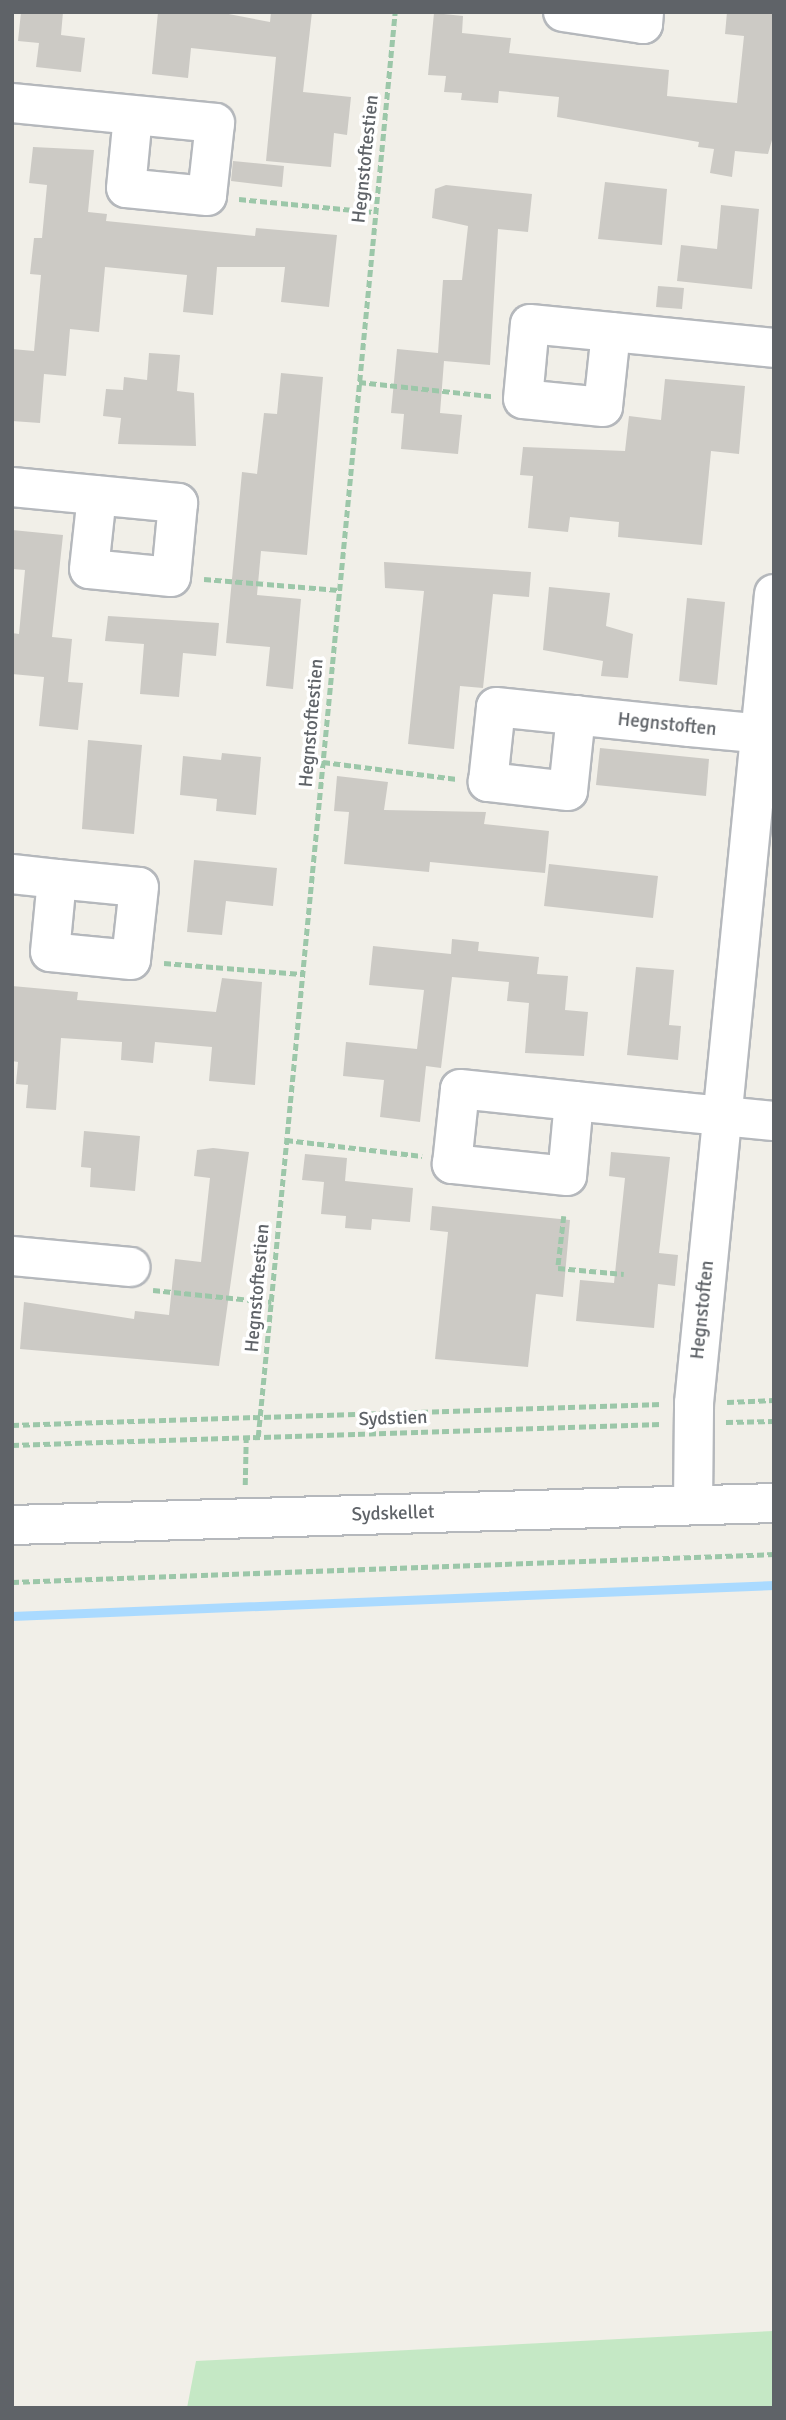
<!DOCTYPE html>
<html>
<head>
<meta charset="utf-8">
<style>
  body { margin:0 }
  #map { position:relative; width:786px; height:2420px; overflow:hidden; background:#f1efe8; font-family:Signika,sans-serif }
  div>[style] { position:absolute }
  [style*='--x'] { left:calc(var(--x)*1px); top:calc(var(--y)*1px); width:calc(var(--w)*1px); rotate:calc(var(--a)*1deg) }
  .green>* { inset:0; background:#c5e8c5 }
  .stream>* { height:9px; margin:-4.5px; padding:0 4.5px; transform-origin:4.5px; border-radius:4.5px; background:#aadaff }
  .building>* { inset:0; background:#cccac5 }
  .path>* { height:4.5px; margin-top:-2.25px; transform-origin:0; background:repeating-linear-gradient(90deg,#9cc7a9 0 7px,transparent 0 10.5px) }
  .roads { filter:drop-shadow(2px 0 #b5b8bc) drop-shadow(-2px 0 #b5b8bc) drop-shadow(0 2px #b5b8bc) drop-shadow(0 -2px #b5b8bc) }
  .minor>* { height:38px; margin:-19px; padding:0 19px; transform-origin:19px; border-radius:19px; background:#fff }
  span { translate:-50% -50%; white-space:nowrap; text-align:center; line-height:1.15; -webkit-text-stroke:7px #fff; paint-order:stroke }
  .street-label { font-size:19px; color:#5f6368 }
  .frame { position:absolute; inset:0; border:14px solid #5f6368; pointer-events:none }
</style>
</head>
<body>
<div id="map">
  <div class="green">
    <i style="clip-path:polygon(774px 2331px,774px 2408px,187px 2408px,196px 2361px)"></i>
  </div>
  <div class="stream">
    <i style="--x:12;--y:1616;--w:763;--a:-2.33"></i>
  </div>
  <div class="building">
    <i style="clip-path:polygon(21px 12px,63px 12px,61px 35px,85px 38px,81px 72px,36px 67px,39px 43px,18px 41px)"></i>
    <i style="clip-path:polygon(158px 12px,218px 12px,270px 22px,271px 12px,312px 12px,303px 92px,351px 97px,347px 135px,334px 133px,331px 167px,266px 161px,276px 57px,191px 48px,188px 78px,152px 74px)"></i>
    <i style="clip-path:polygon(727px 12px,774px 12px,774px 133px,768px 154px,735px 151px,732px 177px,710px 173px,714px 149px,698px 147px,699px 142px,557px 117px,559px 97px,499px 91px,498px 103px,461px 100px,462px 93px,444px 92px,446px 76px,428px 75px,434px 13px,463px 16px,462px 33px,511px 38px,509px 53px,669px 70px,667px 96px,737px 103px,744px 36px,725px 34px)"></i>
    <i style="clip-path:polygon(33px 147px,94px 150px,88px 212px,107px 214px,106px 221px,255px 236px,256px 228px,337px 235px,329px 307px,281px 302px,285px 267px,217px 267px,213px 315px,183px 312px,187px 275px,105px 267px,99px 332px,70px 329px,66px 376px,44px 374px,40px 423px,12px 421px,12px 349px,34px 351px,41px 275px,30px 274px,34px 238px,42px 238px,47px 185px,29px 183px)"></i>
    <i style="clip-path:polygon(233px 161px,284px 166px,282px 187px,231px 181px)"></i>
    <i style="clip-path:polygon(605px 182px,667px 189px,662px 245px,598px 239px)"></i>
    <i style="clip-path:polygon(446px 185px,532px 194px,528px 232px,498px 229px,490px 365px,444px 361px,440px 413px,462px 415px,458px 454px,401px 449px,404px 414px,391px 413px,397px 349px,438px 353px,443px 280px,462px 280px,468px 226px,432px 218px,435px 189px)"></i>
    <i style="clip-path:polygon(721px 205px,759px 209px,752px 289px,677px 281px,681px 245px,717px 249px)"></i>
    <i style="clip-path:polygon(658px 286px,684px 288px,682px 309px,656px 307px)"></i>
    <i style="clip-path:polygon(149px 353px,180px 355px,177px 391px,194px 393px,196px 446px,118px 444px,121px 418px,103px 416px,106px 389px,123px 390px,124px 377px,147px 380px)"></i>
    <i style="clip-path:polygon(281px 373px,323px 377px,307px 555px,261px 551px,257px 595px,301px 599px,293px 689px,266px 686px,270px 647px,226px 643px,242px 472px,257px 474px,264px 413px,277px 414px)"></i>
    <i style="clip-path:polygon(665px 379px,745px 386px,739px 454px,711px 451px,702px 545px,618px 537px,619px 522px,570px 517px,568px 532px,528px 528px,533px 476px,520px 475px,523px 447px,625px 451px,629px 416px,661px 420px)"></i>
    <i style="clip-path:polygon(12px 530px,63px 535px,52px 637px,72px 639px,68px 682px,83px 683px,78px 730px,39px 726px,44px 677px,12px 674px,12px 633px,19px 634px,25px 570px,12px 569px)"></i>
    <i style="clip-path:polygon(384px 562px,531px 572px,529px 597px,493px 594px,483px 688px,460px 686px,454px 749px,408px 744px,424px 591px,385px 588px)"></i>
    <i style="clip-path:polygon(549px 587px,610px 593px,606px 626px,633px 634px,628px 678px,601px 676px,603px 661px,543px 650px)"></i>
    <i style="clip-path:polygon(687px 598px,725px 602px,717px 685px,679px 681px)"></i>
    <i style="clip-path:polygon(108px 616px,219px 623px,216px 656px,183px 653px,179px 697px,140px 694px,144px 644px,105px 641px)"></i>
    <i style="clip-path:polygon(88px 740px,142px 745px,134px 834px,82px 829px)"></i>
    <i style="clip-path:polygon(600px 748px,709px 759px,706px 796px,596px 785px)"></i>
    <i style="clip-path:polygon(222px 753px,261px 757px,256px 815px,216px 811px,217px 799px,180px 795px,183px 756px,221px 760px)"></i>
    <i style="clip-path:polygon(337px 776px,388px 782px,384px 810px,486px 812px,484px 824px,549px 831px,545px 873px,430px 862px,429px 872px,344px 864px,349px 812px,334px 811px)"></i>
    <i style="clip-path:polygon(194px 860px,277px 868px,273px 906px,226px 901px,222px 935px,187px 932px)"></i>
    <i style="clip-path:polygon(549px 864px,658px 876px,653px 918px,544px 906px)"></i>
    <i style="clip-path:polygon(452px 939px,479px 942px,478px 951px,539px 957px,537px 974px,568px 976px,565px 1010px,588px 1012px,584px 1056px,525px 1053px,529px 1003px,507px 1001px,509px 982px,452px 977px,441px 1068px,426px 1066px,420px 1122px,380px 1117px,384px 1080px,343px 1076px,346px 1042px,417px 1049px,424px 990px,369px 985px,373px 946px,451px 954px)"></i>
    <i style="clip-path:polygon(636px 967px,674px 970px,669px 1025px,681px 1026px,678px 1060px,627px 1055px)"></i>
    <i style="clip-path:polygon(222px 978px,262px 982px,255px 1085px,209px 1081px,212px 1047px,155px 1042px,153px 1063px,121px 1060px,122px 1042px,61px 1038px,56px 1110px,26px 1108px,28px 1085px,16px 1084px,18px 1062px,12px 1061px,12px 986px,78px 992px,77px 1000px,216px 1012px)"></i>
    <i style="clip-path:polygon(84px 1131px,140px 1136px,135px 1191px,90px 1187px,91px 1168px,81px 1167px)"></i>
    <i style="clip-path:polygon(213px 1148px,249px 1152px,219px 1366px,20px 1349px,24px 1302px,134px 1319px,135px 1311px,169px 1315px,175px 1259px,201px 1262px,210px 1178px,194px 1176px,197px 1150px)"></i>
    <i style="clip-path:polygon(611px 1152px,670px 1157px,659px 1253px,678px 1255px,675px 1286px,658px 1284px,654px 1328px,576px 1321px,580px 1280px,614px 1283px,625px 1178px,609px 1176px)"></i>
    <i style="clip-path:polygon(305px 1154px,347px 1158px,345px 1181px,413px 1188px,410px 1222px,372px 1219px,371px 1230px,345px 1228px,346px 1216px,321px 1214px,324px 1182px,302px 1180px)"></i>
    <i style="clip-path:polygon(432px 1206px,570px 1220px,563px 1297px,536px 1294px,528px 1367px,435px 1359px,448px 1232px,430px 1230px)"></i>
  </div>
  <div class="path">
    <i style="--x:239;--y:199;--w:136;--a:5.5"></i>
    <i style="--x:359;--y:382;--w:133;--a:6.1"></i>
    <i style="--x:204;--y:579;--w:135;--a:4.7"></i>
    <i style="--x:323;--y:762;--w:135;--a:7.2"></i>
    <i style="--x:164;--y:963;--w:138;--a:4.6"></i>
    <i style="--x:286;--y:1140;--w:137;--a:6.7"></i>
    <i style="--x:564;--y:1216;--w:52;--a:96.6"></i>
    <i style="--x:558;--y:1268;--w:66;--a:5.2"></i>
    <i style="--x:153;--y:1290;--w:119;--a:5.8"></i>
    <i style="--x:727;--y:1402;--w:47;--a:-2.4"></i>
    <i style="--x:726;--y:1422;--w:48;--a:-1.2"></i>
    <i style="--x:12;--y:1425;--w:650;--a:-1.85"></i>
    <i style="--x:258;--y:1437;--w:1432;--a:-84.51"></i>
    <i style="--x:12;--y:1445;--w:649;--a:-1.85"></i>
    <i style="--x:245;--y:1485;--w:48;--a:-88.8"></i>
    <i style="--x:12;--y:1582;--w:763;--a:-2.1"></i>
  </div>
  <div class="roads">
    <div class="minor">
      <i style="--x:563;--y:12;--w:81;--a:8.5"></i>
      <i style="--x:643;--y:24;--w:12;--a:-85"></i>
      <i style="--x:12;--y:103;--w:204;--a:5.6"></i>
      <i style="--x:215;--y:123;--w:73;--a:96.3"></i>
      <i style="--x:207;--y:196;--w:81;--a:-174.4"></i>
      <i style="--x:126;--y:188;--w:73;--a:-84.5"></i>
      <i style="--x:611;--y:332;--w:75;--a:96.1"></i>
      <i style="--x:603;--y:407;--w:80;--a:-174.3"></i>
      <i style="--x:523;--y:399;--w:75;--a:-84.7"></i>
      <i style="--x:530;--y:324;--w:245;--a:5.6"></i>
      <i style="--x:12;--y:487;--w:167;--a:5.5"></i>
      <i style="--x:178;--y:503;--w:74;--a:95.4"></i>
      <i style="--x:171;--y:577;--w:82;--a:-174.4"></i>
      <i style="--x:89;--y:569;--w:74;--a:-83.8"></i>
      <i style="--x:576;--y:715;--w:76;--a:96"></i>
      <i style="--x:568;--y:791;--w:81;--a:-173.6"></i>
      <i style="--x:488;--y:782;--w:75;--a:-83.9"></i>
      <i style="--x:496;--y:707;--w:195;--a:5.9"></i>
      <i style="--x:690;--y:727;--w:84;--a:5.4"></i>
      <i style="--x:12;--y:874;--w:45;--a:6.3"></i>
      <i style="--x:57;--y:879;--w:82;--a:5.6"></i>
      <i style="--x:139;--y:887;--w:73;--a:96.3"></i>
      <i style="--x:131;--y:960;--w:81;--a:-174.4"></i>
      <i style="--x:50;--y:952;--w:73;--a:-84.5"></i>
      <i style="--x:574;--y:1101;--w:75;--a:95.3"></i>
      <i style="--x:567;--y:1176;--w:116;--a:-174"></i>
      <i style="--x:452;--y:1164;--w:75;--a:-83.9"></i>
      <i style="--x:460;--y:1089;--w:115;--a:6"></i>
      <i style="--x:574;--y:1101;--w:109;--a:5.8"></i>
      <i style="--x:682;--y:1112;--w:92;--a:5.6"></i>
      <i style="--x:12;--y:1256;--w:119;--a:5.3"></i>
      <i style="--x:693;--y:1505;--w:102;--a:-89.4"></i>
      <i style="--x:694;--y:1403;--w:813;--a:-84.35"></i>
      <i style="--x:12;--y:1525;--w:762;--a:-1.65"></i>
    </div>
  </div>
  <div class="street-label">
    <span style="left:366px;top:159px;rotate:-84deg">Hegnstoftestien</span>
    <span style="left:312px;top:723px;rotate:-85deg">Hegnstoftestien</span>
    <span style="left:667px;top:725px;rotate:6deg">Hegnstoften</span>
    <span style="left:258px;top:1288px;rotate:-85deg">Hegnstoftestien</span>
    <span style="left:703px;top:1310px;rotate:-84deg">Hegnstoften</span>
    <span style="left:393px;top:1419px;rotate:-2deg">Sydstien</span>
    <span style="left:393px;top:1514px;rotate:-2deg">Sydskellet</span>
  </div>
  <div class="frame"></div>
</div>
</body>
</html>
